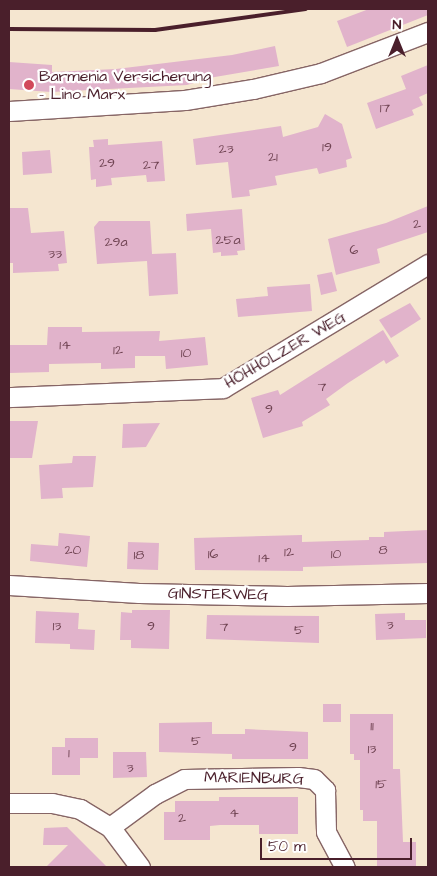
<!DOCTYPE html>
<html>
<head>
<meta charset="utf-8">
<style>
  body { margin:0 }
  #map { position:relative; width:437px; height:876px; overflow:hidden; background:#f5e6d0; font-family:"Architects Daughter",sans-serif }
  div>[style] { position:absolute }
  [style*='--x'] { left:calc(var(--x)*1px); top:calc(var(--y)*1px); width:calc(var(--w)*1px); rotate:calc(var(--a)*1deg) }
  .building>* { inset:0; background:#e1b3cb }
  .roads { filter:drop-shadow(1px 0 #866565) drop-shadow(-1px 0 #866565) drop-shadow(0 1px #866565) drop-shadow(0 -1px #866565) }
  .street>* { height:19px; margin:-9.5px; padding:0 9.5px; transform-origin:9.5px; border-radius:9.5px; background:#fff }
  .rail>* { height:4px; margin:-2px; padding:0 2px; transform-origin:2px; border-radius:2px; background:#4a1f2b }
  .dots>* { width:14px; height:14px; translate:-50% -50%; box-sizing:border-box; border:2px solid #fff; border-radius:50% }
  span { translate:-50% -50%; white-space:nowrap; text-align:center; line-height:1.15; -webkit-text-stroke:4.5px #fff; paint-order:stroke }
  .number-label { font-size:14px; color:#704453 }
  .number-label span { -webkit-text-stroke-width:0 }
  .poi-label { font-size:16px; color:#4a1f2b }
  .left { translate:0 -50%; text-align:left }
  .street-label { font-size:16px; color:#4a1f2b }
  .frame { position:absolute; inset:0; border:10px solid #4a1f2b; pointer-events:none }
  .north { position:absolute; left:372px; top:15px; width:50px; height:50px; -webkit-text-stroke:4px #fff; paint-order:stroke; rotate:0deg; font-size:14px; font-weight:700; line-height:20px; text-align:center; color:#4a1f2b }
  .north::after { content:''; display:block; margin:auto; width:18px; height:22px; background:#4a1f2b; clip-path:polygon(50% 0,100% 100%,50% 72%,0 100%) }
  .scale { position:absolute; left:260px; top:838px; width:152px; height:22px; box-sizing:border-box; border:2px solid #4a1f2b; border-top:0; padding-left:6px; font-size:15px; line-height:18px; white-space:nowrap; color:#4a1f2b; -webkit-text-stroke:4px #fff; paint-order:stroke }
</style>
</head>
<body>
<div id="map">
  <div class="building">
    <i style="clip-path:polygon(369px 9px,428px 9px,428px 15px,347px 47px,337px 21px)"></i>
    <i style="clip-path:polygon(275px 46px,279px 66px,209px 78px,187px 85px,51px 92px,9px 89px,9px 62px,52px 65px,52px 72px,116px 69px,232px 55px)"></i>
    <i style="clip-path:polygon(428px 65px,428px 93px,419px 97px,423px 105px,412px 110px,414px 115px,376px 129px,367px 103px,406px 89px,401px 76px)"></i>
    <i style="clip-path:polygon(325px 114px,342px 124px,352px 158px,346px 160px,347px 167px,319px 174px,317px 168px,275px 176px,277px 185px,249px 190px,250px 196px,232px 198px,228px 162px,196px 165px,193px 139px,281px 126px,283px 137px,318px 127px)"></i>
    <i style="clip-path:polygon(108px 139px,108px 145px,162px 141px,165px 181px,147px 182px,146px 175px,111px 178px,112px 185px,96px 187px,96px 179px,91px 180px,89px 147px,94px 147px,93px 140px)"></i>
    <i style="clip-path:polygon(50px 150px,52px 173px,23px 175px,22px 152px)"></i>
    <i style="clip-path:polygon(428px 206px,428px 232px,377px 249px,380px 263px,336px 275px,328px 239px,386px 223px)"></i>
    <i style="clip-path:polygon(9px 208px,28px 208px,31px 233px,64px 231px,67px 263px,58px 264px,59px 271px,13px 273px,13px 263px,9px 263px)"></i>
    <i style="clip-path:polygon(242px 209px,245px 250px,237px 251px,238px 255px,221px 256px,221px 252px,213px 253px,211px 229px,187px 231px,186px 214px)"></i>
    <i style="clip-path:polygon(99px 221px,150px 221px,152px 254px,176px 253px,178px 294px,149px 296px,147px 261px,97px 264px,94px 227px)"></i>
    <i style="clip-path:polygon(332px 272px,337px 291px,321px 295px,317px 275px)"></i>
    <i style="clip-path:polygon(310px 284px,312px 311px,238px 317px,236px 299px,268px 296px,267px 287px)"></i>
    <i style="clip-path:polygon(410px 303px,421px 319px,391px 338px,379px 320px)"></i>
    <i style="clip-path:polygon(48px 327px,82px 327px,82px 332px,160px 331px,159px 341px,205px 337px,208px 365px,166px 369px,165px 356px,135px 356px,135px 368px,101px 369px,101px 363px,49px 364px,49px 372px,9px 373px,9px 345px,47px 345px)"></i>
    <i style="clip-path:polygon(383px 330px,399px 356px,386px 364px,384px 360px,348px 383px,326px 399px,330px 405px,302px 422px,303px 426px,263px 438px,251px 398px,278px 390px,280px 395px)"></i>
    <i style="clip-path:polygon(9px 421px,38px 421px,32px 458px,9px 458px)"></i>
    <i style="clip-path:polygon(160px 423px,146px 447px,122px 448px,123px 424px)"></i>
    <i style="clip-path:polygon(73px 456px,96px 456px,93px 487px,62px 488px,63px 498px,41px 499px,39px 465px,72px 463px)"></i>
    <i style="clip-path:polygon(428px 530px,428px 563px,303px 567px,303px 571px,195px 570px,194px 538px,302px 535px,302px 542px,369px 540px,369px 537px,384px 537px,384px 532px)"></i>
    <i style="clip-path:polygon(59px 533px,90px 536px,87px 567px,30px 561px,31px 544px,58px 546px)"></i>
    <i style="clip-path:polygon(128px 542px,159px 543px,158px 570px,127px 569px)"></i>
    <i style="clip-path:polygon(132px 610px,170px 610px,169px 649px,131px 648px,131px 640px,120px 640px,121px 612px,132px 613px)"></i>
    <i style="clip-path:polygon(36px 611px,79px 613px,78px 629px,95px 630px,94px 650px,70px 649px,70px 644px,35px 643px)"></i>
    <i style="clip-path:polygon(405px 613px,405px 620px,426px 620px,426px 638px,376px 640px,375px 614px)"></i>
    <i style="clip-path:polygon(207px 615px,319px 616px,319px 643px,206px 639px)"></i>
    <i style="clip-path:polygon(323px 704px,341px 704px,341px 722px,323px 722px)"></i>
    <i style="clip-path:polygon(350px 714px,393px 714px,393px 769px,400px 769px,403px 842px,416px 842px,416px 867px,377px 867px,377px 821px,363px 821px,363px 810px,360px 810px,360px 760px,354px 760px,354px 754px,350px 754px)"></i>
    <i style="clip-path:polygon(212px 722px,212px 734px,245px 734px,245px 729px,308px 732px,308px 759px,232px 759px,232px 754px,159px 752px,159px 723px)"></i>
    <i style="clip-path:polygon(65px 738px,98px 738px,98px 758px,80px 758px,80px 775px,52px 775px,52px 747px,65px 747px)"></i>
    <i style="clip-path:polygon(113px 752px,146px 752px,147px 777px,113px 778px)"></i>
    <i style="clip-path:polygon(219px 797px,298px 797px,298px 834px,259px 834px,259px 825px,220px 825px,210px 826px,210px 840px,164px 840px,164px 812px,175px 812px,175px 801px,219px 801px)"></i>
    <i style="clip-path:polygon(67px 827px,107px 867px,46px 867px,68px 845px,43px 845px,44px 828px)"></i>
  </div>
  <div class="roads">
    <div class="street">
      <i style="--x:9;--y:111;--w:176;--a:-3.6"></i>
      <i style="--x:185;--y:100;--w:69;--a:-9.2"></i>
      <i style="--x:253;--y:89;--w:70;--a:-13.2"></i>
      <i style="--x:321;--y:73;--w:115;--a:-21"></i>
      <i style="--x:9;--y:397;--w:214;--a:-2.4"></i>
      <i style="--x:223;--y:388;--w:240;--a:-31.2"></i>
      <i style="--x:9;--y:585;--w:130;--a:3.5"></i>
      <i style="--x:139;--y:593;--w:148;--a:1.2"></i>
      <i style="--x:287;--y:596;--w:141;--a:-1.2"></i>
      <i style="--x:9;--y:803;--w:43;--a:0"></i>
      <i style="--x:52;--y:803;--w:29;--a:12"></i>
      <i style="--x:80;--y:809;--w:35;--a:31"></i>
      <i style="--x:110;--y:827;--w:50;--a:53.1"></i>
      <i style="--x:110;--y:827;--w:56;--a:-36.3"></i>
      <i style="--x:155;--y:794;--w:33;--a:-27"></i>
      <i style="--x:184;--y:779;--w:114;--a:-1"></i>
      <i style="--x:298;--y:777;--w:16;--a:7"></i>
      <i style="--x:314;--y:779;--w:16;--a:45"></i>
      <i style="--x:325;--y:790;--w:42;--a:88.6"></i>
      <i style="--x:326;--y:832;--w:40;--a:62"></i>
    </div>
  </div>
  <div class="rail">
    <i style="--x:9;--y:29;--w:146;--a:0.4"></i>
    <i style="--x:155;--y:30;--w:152;--a:-7.9"></i>
  </div>
  <div class="dots">
    <i style="left:29px;top:85px;background:#d1495b"></i>
  </div>
  <div class="number-label">
    <span style="left:385px;top:108px">17</span>
    <span style="left:327px;top:147px">19</span>
    <span style="left:226px;top:149px">23</span>
    <span style="left:273px;top:157px">21</span>
    <span style="left:107px;top:163px">29</span>
    <span style="left:151px;top:165px">27</span>
    <span style="left:417px;top:224px">2</span>
    <span style="left:228px;top:240px">25a</span>
    <span style="left:116px;top:242px">29a</span>
    <span style="left:354px;top:250px">6</span>
    <span style="left:55px;top:254px">33</span>
    <span style="left:65px;top:345px">14</span>
    <span style="left:118px;top:350px">12</span>
    <span style="left:186px;top:353px">10</span>
    <span style="left:322px;top:387px">7</span>
    <span style="left:269px;top:409px">9</span>
    <span style="left:73px;top:550px">20</span>
    <span style="left:383px;top:550px">8</span>
    <span style="left:289px;top:552px">12</span>
    <span style="left:213px;top:554px">16</span>
    <span style="left:336px;top:554px">10</span>
    <span style="left:139px;top:555px">18</span>
    <span style="left:264px;top:558px">14</span>
    <span style="left:390px;top:625px">3</span>
    <span style="left:57px;top:626px">13</span>
    <span style="left:151px;top:626px">9</span>
    <span style="left:224px;top:627px">7</span>
    <span style="left:299px;top:630px">5</span>
    <span style="left:372px;top:726px">11</span>
    <span style="left:196px;top:741px">5</span>
    <span style="left:293px;top:747px">9</span>
    <span style="left:372px;top:749px">13</span>
    <span style="left:69px;top:753px">1</span>
    <span style="left:130px;top:768px">3</span>
    <span style="left:381px;top:784px">15</span>
    <span style="left:234px;top:813px">4</span>
    <span style="left:182px;top:818px">2</span>
  </div>
  <div class="poi-label">
    <span class="left" style="left:39px;top:85px">Barmenia Versicherung<br>- Lino Marx</span>
  </div>
  <div class="street-label">
    <span style="left:285px;top:350px;rotate:-30deg">HÖHHOLZER WEG</span>
    <span style="left:218px;top:594px;rotate:1deg">GINSTERWEG</span>
    <span style="left:254px;top:778px;rotate:1deg">MARIENBURG</span>
  </div>
  <div class="frame"></div>
  <div class="north">N</div>
  <div class="scale">50 m</div>
</div>
</body>
</html>
